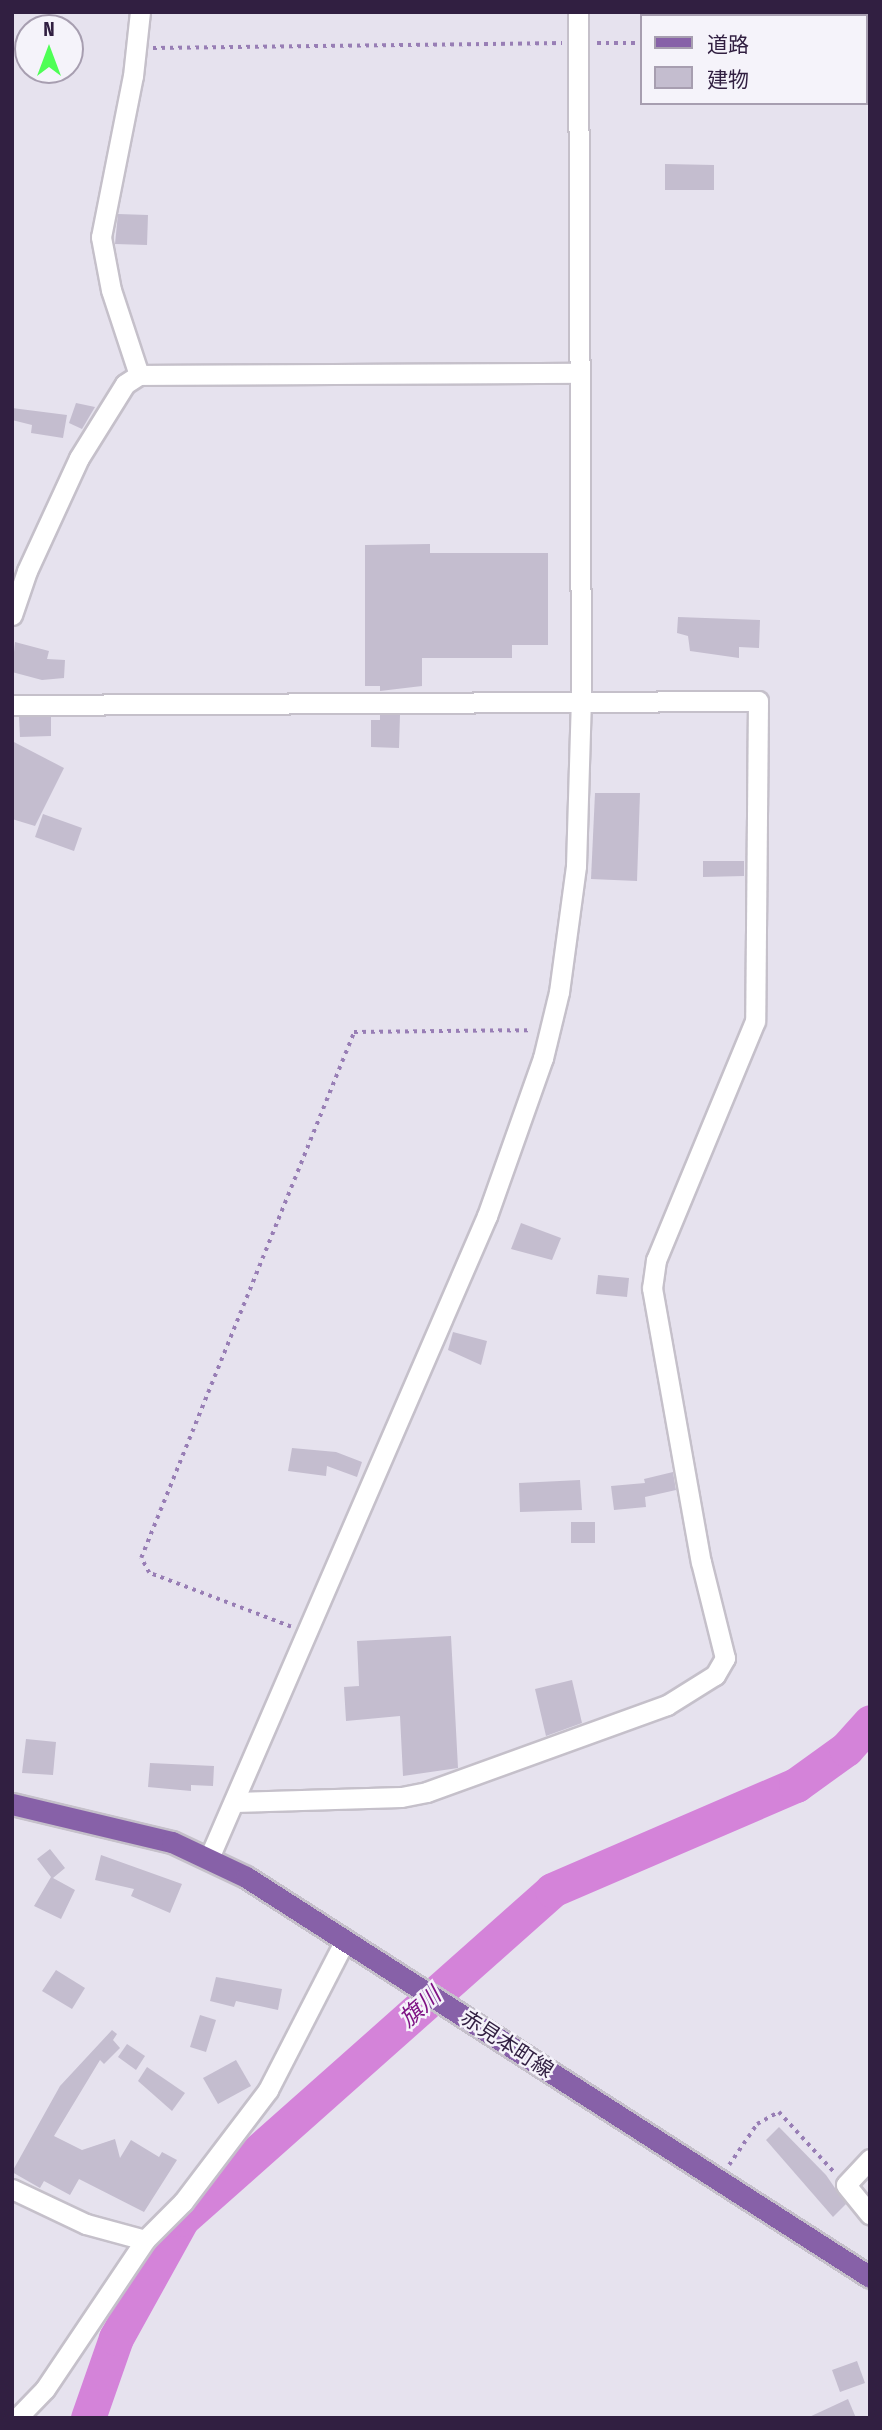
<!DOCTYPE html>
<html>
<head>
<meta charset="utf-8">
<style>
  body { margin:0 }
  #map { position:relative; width:882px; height:2430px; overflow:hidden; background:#e6e2ee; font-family:"Fira Sans Condensed","Noto Sans JP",sans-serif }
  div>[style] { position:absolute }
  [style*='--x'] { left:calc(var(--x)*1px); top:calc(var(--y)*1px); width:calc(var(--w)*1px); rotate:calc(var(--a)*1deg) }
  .river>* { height:35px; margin:-17.5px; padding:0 17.5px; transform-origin:17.5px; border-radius:17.5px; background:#d483d9 }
  .building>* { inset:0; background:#c4bdcf }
  .path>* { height:3.5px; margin-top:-1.75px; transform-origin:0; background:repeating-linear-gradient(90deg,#987eb5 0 3.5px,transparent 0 8.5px) }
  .roads { filter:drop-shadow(2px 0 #c5c0ca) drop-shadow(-2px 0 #c5c0ca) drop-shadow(0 2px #c5c0ca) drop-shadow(0 -2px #c5c0ca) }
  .minor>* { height:19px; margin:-9.5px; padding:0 9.5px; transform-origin:9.5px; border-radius:9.5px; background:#fff }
  .major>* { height:21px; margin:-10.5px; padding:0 10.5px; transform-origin:10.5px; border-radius:10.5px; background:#8761a8 }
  span { translate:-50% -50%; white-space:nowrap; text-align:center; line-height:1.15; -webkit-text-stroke:5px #f5f3fa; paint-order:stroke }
  .street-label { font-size:21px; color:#311f41 }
  .water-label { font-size:23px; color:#7f1284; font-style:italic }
  .frame { position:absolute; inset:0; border:14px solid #311f41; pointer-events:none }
  .legend { position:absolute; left:640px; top:14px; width:228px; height:91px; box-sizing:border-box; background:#f5f3fa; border:2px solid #a79eb0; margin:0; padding:9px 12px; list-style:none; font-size:21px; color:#311f41 }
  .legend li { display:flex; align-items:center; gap:14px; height:35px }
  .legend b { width:35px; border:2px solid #a79eb0 }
  .north { position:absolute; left:14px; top:14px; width:70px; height:70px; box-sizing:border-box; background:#f5f3fa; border:2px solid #a79eb0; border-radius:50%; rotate:0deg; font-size:19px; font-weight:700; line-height:28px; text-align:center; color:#311f41 }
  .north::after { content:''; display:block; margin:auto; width:24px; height:32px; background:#4eff55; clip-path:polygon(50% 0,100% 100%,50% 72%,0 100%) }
</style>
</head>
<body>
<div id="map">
  <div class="river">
    <i style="--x:88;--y:2418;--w:85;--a:-70.7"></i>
    <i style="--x:116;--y:2338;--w:136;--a:-61"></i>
    <i style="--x:182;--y:2219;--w:495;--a:-41.6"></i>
    <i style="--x:552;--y:1890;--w:266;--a:-23.3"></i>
    <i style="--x:796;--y:1785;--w:62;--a:-35.8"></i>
    <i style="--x:846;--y:1749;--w:36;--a:-48"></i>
  </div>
  <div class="building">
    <i style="clip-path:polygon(665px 164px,714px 165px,714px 190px,665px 190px)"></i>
    <i style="clip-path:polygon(118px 214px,148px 215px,147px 245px,115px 244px)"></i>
    <i style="clip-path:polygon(76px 403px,95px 407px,82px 429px,69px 423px)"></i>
    <i style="clip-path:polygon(12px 408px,67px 415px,63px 438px,31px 433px,32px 425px,12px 420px)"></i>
    <i style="clip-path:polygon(430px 544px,430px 553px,548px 553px,548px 645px,512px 645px,512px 658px,422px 658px,422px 686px,380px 691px,380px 686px,365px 686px,365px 545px)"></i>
    <i style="clip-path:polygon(678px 617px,760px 620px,759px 648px,739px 647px,739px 658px,690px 651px,688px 636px,677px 633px)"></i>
    <i style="clip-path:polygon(15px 642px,49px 651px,47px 659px,65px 660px,64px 678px,42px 680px,12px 672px)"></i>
    <i style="clip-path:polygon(380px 715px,400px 715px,399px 748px,371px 747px,371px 720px,380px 720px)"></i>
    <i style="clip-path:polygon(19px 717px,51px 717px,51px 736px,20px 737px)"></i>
    <i style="clip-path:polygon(12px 741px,64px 768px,35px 826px,12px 819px)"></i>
    <i style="clip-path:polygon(595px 793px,640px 793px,637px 881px,591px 879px)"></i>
    <i style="clip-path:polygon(43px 814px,82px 828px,74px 851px,35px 837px)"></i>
    <i style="clip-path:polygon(703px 861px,744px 861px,744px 876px,703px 877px)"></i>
    <i style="clip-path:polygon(521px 1223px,561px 1238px,552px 1260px,511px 1249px)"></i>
    <i style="clip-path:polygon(598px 1275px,629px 1278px,627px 1297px,596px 1294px)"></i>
    <i style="clip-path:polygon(453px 1332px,487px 1341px,481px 1365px,448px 1350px)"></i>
    <i style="clip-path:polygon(292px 1448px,336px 1452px,362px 1462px,357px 1477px,327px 1466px,326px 1476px,288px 1471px)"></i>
    <i style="clip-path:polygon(673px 1472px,676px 1490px,645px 1497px,646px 1507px,614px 1510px,611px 1486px,645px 1483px,644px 1479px)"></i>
    <i style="clip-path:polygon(580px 1480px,582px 1510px,520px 1512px,519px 1483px)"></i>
    <i style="clip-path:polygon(571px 1522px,595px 1522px,595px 1543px,571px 1543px)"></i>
    <i style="clip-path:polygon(451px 1636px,458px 1768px,403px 1776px,400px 1716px,346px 1721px,344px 1687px,359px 1686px,357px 1641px)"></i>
    <i style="clip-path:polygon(572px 1680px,582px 1723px,546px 1736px,535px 1689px)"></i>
    <i style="clip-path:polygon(26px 1739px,56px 1742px,53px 1775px,22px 1773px)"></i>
    <i style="clip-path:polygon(150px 1763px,214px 1766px,213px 1786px,191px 1785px,191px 1791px,148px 1787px)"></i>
    <i style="clip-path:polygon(50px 1849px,65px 1868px,53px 1878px,75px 1890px,61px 1919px,34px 1906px,51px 1877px,37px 1859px)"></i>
    <i style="clip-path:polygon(101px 1855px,182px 1884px,170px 1913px,131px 1896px,134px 1889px,95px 1880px)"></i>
    <i style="clip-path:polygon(56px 1970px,85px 1988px,72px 2009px,42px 1991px)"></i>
    <i style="clip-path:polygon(216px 1977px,282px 1989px,278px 2010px,236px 2001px,234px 2007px,210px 2001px)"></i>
    <i style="clip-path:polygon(200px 2015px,216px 2020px,206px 2052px,190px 2047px)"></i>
    <i style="clip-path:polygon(112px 2030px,117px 2034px,113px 2040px,120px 2048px,104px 2064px,100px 2060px,54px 2136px,82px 2150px,115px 2139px,120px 2158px,131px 2140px,159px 2157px,162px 2152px,177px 2160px,144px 2212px,79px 2179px,70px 2195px,44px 2181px,40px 2188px,12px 2172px,60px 2086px)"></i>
    <i style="clip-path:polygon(127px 2044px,145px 2056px,136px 2070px,118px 2057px)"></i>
    <i style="clip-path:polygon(236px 2060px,251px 2086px,218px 2104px,203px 2078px)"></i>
    <i style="clip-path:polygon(147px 2067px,185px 2093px,172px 2111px,138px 2081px)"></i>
    <i style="clip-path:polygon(779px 2127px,826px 2175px,846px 2204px,833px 2217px,766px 2140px)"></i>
    <i style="clip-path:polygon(857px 2361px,865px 2383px,840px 2392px,832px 2370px)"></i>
    <i style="clip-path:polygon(848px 2399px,856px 2418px,807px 2418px)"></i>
  </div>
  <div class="path">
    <i style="--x:866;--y:40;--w:4;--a:0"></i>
    <i style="--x:597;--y:43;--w:45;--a:0"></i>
    <i style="--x:153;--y:48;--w:409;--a:-0.7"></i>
    <i style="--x:291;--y:1627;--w:152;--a:-159.2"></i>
    <i style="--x:149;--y:1573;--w:17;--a:-118"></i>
    <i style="--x:141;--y:1558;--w:567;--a:-67.95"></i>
    <i style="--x:354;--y:1032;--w:177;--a:-0.6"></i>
    <i style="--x:729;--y:2165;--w:50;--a:-55.7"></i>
    <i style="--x:757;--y:2124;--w:25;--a:-29"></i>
    <i style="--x:779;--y:2112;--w:81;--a:47.5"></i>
  </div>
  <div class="roads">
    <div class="minor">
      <i style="--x:139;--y:375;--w:89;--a:-108.2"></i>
      <i style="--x:111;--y:290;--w:54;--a:-100.7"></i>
      <i style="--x:101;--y:237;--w:164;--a:-78.8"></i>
      <i style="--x:133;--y:76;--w:64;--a:-83.8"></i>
      <i style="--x:12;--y:615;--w:46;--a:-71.2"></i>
      <i style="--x:27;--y:571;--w:124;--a:-65.3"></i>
      <i style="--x:79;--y:458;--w:87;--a:-58.1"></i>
      <i style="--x:125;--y:384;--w:17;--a:-33"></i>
      <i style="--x:139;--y:375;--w:441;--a:-0.3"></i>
      <i style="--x:12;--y:705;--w:746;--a:-0.31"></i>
      <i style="--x:758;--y:701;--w:320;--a:90.5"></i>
      <i style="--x:755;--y:1021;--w:259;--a:112.5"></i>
      <i style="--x:656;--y:1260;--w:28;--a:98"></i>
      <i style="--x:652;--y:1288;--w:278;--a:79.9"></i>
      <i style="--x:701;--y:1562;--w:99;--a:76"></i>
      <i style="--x:725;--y:1658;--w:20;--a:120"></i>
      <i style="--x:715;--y:1675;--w:57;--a:148"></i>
      <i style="--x:667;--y:1705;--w:255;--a:160.1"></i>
      <i style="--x:427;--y:1792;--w:26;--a:169"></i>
      <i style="--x:401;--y:1797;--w:166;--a:178.3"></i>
      <i style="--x:209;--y:1858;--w:700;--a:-66.59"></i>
      <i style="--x:487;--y:1216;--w:168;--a:-70.5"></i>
      <i style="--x:543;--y:1058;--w:68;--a:-76.4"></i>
      <i style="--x:559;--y:992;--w:127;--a:-82.3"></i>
      <i style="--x:576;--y:866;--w:166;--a:-88.3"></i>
      <i style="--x:581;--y:700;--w:688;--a:-90.25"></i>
      <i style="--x:870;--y:2159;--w:35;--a:133"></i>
      <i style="--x:846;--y:2185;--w:38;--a:51"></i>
      <i style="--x:12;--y:2189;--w:82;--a:25.3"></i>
      <i style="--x:86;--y:2224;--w:61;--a:15.2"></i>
      <i style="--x:17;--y:2418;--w:40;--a:-46"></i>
      <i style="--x:45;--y:2389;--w:179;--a:-56.1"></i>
      <i style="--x:145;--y:2240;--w:54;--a:-45"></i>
      <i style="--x:183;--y:2202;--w:141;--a:-52.8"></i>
      <i style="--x:268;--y:2090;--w:169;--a:-62.8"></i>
    </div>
    <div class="major">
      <i style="--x:12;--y:1804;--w:164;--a:13.4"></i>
      <i style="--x:172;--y:1842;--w:82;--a:25.3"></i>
      <i style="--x:246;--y:1877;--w:741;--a:32.66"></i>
    </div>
  </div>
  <div class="street-label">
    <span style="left:507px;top:2044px;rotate:33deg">赤見本町線</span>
  </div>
  <div class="water-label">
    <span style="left:420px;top:2007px;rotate:-42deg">旗川</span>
  </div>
  <div class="frame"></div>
  <ul class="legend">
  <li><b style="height:9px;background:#8761a8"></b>道路</li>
  <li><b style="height:19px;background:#c4bdcf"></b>建物</li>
  </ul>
  <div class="north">N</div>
</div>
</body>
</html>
